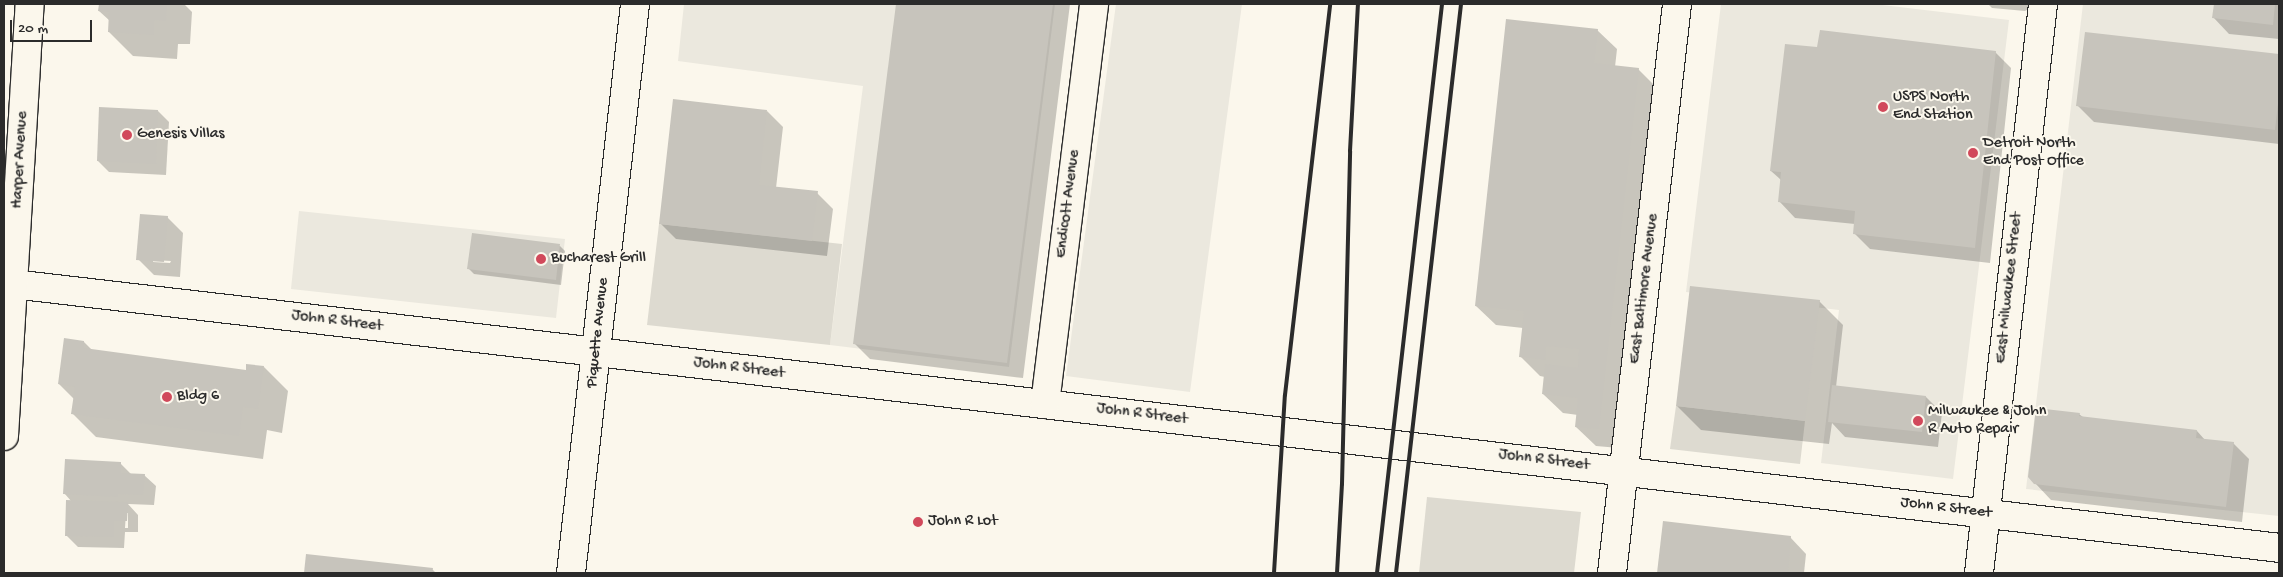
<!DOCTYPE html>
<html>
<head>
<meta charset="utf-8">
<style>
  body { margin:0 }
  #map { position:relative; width:2283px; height:577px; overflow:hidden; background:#fbf7ec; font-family:"Gochi Hand",sans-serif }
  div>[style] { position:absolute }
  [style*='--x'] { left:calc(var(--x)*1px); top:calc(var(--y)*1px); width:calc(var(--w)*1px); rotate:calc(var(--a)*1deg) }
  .built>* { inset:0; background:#ebe8de }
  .green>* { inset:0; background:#dddad0 }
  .shadow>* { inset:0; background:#0003 }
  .building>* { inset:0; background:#c7c4bc }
  .roads { filter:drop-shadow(1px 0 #2b2b2b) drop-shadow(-1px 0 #2b2b2b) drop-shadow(0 1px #2b2b2b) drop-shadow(0 -1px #2b2b2b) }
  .minor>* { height:28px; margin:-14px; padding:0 14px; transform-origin:14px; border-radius:14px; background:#fbf7ec }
  .rail>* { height:4px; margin:-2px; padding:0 2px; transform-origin:2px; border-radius:2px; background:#2b2b2b }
  .dots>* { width:14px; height:14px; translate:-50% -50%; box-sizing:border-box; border:2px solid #fbf7ec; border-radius:50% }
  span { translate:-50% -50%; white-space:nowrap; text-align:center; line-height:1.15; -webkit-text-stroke:4px #fbf7ec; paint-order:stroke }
  .poi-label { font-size:16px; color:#2b2b2b }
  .left { translate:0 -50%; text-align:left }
  .street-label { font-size:16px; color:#2b2b2b }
  .frame { position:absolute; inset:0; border:5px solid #2b2b2b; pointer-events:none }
  .scale { position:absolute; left:10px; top:20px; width:82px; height:22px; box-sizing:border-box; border:2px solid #2b2b2b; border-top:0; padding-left:6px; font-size:15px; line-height:18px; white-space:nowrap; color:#2b2b2b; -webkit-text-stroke:4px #fbf7ec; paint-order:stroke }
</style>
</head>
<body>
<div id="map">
  <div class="built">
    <i style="clip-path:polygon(684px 4px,1055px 4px,1009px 367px,830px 345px,863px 86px,678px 61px)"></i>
    <i style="clip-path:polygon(1116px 4px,1242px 4px,1190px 392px,1066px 376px)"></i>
    <i style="clip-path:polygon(1721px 4px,1874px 4px,2009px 20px,1953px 479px,1821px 463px,1839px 310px,1686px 292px)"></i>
    <i style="clip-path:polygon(2083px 4px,2279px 4px,2279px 516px,2026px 489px)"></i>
    <i style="clip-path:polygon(299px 211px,565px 239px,556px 318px,291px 289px)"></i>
  </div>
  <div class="green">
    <i style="clip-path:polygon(659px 224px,842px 244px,830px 345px,647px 325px)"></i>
    <i style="clip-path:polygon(1676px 406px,1805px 421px,1800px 464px,1670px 449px)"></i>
    <i style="clip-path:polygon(1427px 497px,1581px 512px,1574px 573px,1419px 573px)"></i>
  </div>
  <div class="shadow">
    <i style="clip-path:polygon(100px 4px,184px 4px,192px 12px,190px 44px,178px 44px,177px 59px,133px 56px,109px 32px,110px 21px,99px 11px)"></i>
    <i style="clip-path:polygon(897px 4px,1070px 4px,1023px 378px,870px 359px,854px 343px)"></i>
    <i style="clip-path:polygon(1959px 4px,1975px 4px,1975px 5px)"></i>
    <i style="clip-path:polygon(1988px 4px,2030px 4px,2030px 8px,2025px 11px,1992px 8px)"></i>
    <i style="clip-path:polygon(2215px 4px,2279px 4px,2279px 39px,2229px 34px,2213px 17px)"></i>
    <i style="clip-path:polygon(1597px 30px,1617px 49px,1615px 67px,1638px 69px,1658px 89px,1619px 448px,1596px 446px,1576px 427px,1578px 415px,1563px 413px,1543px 394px,1545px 377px,1540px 376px,1520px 356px,1523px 328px,1496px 325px,1476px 306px)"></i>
    <i style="clip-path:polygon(2086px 33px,2279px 56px,2279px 144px,2094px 122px,2078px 106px)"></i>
    <i style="clip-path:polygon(1818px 49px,1995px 52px,2011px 68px,1990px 263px,1870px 249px,1854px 233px,1855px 224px,1795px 218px,1779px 201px,1781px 180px,1771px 171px)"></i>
    <i style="clip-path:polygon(158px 111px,169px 122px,166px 175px,109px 172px,98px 161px)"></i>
    <i style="clip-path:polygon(767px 111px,783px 127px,776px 188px,817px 193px,833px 209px,827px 256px,676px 239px,660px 223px)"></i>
    <i style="clip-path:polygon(evenodd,167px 217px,183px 233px,180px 277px,154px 275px,138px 259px,167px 217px,153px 260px,171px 261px,170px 263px,153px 262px,153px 260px)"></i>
    <i style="clip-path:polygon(560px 246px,565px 251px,561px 285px,474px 274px,468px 268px)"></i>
    <i style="clip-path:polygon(1819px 301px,1843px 325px,1836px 387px,1926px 397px,1942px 413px,1938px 447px,1845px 437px,1832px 423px,1829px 444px,1701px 430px,1677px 406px)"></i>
    <i style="clip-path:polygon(84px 342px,92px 350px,247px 371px,264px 367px,288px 391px,282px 433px,267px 430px,263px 459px,96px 437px,72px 413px,74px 399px,59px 384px)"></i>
    <i style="clip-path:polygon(2079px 414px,2084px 418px,2197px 431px,2205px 440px,2233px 443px,2249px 459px,2242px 522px,2051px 500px,2035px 483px)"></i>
    <i style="clip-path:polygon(evenodd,121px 464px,132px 475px,144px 475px,156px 486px,154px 505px,128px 504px,138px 515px,138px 532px,125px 532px,124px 548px,78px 547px,66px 535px,72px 502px,64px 493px,121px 464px,126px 513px,128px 513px,128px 528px,125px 528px,126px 513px)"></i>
    <i style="clip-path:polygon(1664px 522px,1790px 537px,1806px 554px,1804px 573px,1658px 573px)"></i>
    <i style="clip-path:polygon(307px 556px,432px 569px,436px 573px,305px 573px)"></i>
  </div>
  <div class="building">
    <i style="clip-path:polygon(99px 4px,167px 4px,166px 21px,154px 20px,154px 35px,108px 32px,109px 12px,98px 11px)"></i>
    <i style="clip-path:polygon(896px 4px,1053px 4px,1007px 363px,853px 344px)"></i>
    <i style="clip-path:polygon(2214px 4px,2275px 4px,2273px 25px,2212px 18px)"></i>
    <i style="clip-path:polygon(1506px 19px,1598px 29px,1594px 63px,1639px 68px,1599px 429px,1575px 427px,1578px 398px,1542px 394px,1545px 364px,1578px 368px,1579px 349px,1546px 346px,1545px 360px,1519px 357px,1524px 311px,1475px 306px)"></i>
    <i style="clip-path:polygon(1820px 30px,1996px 51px,1975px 248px,1853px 234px,1855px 211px,1778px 202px,1781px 172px,1770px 171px,1785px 44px,1817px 47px)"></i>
    <i style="clip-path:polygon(2085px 32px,2279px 54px,2279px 95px,2275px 130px,2076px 106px)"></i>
    <i style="clip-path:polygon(673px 99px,767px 110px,759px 185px,818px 191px,812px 241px,659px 224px)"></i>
    <i style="clip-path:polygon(99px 107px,158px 110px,156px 164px,97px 161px)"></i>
    <i style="clip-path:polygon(140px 214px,168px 216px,164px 262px,136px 260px)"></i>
    <i style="clip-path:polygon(472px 233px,560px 244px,556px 280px,467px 269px)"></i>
    <i style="clip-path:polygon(1690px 286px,1820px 300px,1805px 421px,1676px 406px)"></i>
    <i style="clip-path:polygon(64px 338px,84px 341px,84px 348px,246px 370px,246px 364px,264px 366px,258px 409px,243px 407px,239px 436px,71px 414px,75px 387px,58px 384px)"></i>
    <i style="clip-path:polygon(1832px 385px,1926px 396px,1922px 432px,1828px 422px)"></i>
    <i style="clip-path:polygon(2036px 408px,2080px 413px,2079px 416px,2197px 430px,2196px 438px,2234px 442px,2226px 507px,2034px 484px,2028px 477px)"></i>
    <i style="clip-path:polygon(65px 459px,121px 462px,121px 473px,145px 474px,143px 495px,118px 494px,118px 497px,63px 494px)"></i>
    <i style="clip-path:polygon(66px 500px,128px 502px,127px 521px,114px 521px,114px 537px,65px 536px)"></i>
    <i style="clip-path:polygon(1663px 521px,1791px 536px,1788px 573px,1657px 573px)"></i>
    <i style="clip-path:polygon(306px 554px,433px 568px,432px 573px,304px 573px)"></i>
  </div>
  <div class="roads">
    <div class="minor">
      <i style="--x:4;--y:283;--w:2290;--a:6.64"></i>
      <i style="--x:1045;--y:404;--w:403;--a:-83"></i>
      <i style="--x:4;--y:436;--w:433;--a:-86.6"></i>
      <i style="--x:571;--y:573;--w:573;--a:-83.58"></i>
      <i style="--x:1612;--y:573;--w:573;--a:-83.48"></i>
      <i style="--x:1979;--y:573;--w:573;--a:-83.58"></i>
    </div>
  </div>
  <div class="rail">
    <i style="--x:1274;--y:573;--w:178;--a:-86.5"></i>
    <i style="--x:1285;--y:395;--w:394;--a:-83.4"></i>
    <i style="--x:1337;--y:573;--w:89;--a:-86.8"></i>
    <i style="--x:1342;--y:484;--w:333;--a:-88.6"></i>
    <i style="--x:1350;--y:151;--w:147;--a:-86.9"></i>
    <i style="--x:1377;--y:573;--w:573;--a:-83.48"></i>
    <i style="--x:1396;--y:573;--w:573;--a:-83.48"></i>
  </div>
  <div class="dots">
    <i style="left:1883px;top:107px;background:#d1495b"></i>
    <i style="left:127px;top:135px;background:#d1495b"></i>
    <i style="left:1973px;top:153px;background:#d1495b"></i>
    <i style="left:541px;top:259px;background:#d1495b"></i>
    <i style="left:167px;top:397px;background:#d1495b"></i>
    <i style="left:1918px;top:421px;background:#d1495b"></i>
    <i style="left:918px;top:522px;background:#d1495b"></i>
  </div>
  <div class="poi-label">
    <span class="left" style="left:1893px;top:107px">USPS North<br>End Station</span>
    <span class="left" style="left:137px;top:135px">Genesis Villas</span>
    <span class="left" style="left:1983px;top:153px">Detroit North<br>End Post Office</span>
    <span class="left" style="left:551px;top:259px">Bucharest Grill</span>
    <span class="left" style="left:177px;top:397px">Bldg 6</span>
    <span class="left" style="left:1928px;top:421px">Milwaukee &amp; John<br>R Auto Repair</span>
    <span class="left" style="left:928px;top:522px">John R Lot</span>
  </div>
  <div class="street-label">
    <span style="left:21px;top:160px;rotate:-87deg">Harper Avenue</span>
    <span style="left:1069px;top:204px;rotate:-83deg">Endicott Avenue</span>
    <span style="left:2010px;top:288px;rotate:-84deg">East Milwaukee Street</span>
    <span style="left:1645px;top:289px;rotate:-83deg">East Baltimore Avenue</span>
    <span style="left:337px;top:322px;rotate:7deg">John R Street</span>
    <span style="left:599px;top:333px;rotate:-84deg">Piquette Avenue</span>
    <span style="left:739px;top:369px;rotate:7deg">John R Street</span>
    <span style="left:1142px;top:415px;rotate:7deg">John R Street</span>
    <span style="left:1544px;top:461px;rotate:7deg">John R Street</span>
    <span style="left:1946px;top:509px;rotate:7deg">John R Street</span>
  </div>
  <div class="frame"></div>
  <div class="scale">20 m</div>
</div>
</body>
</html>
